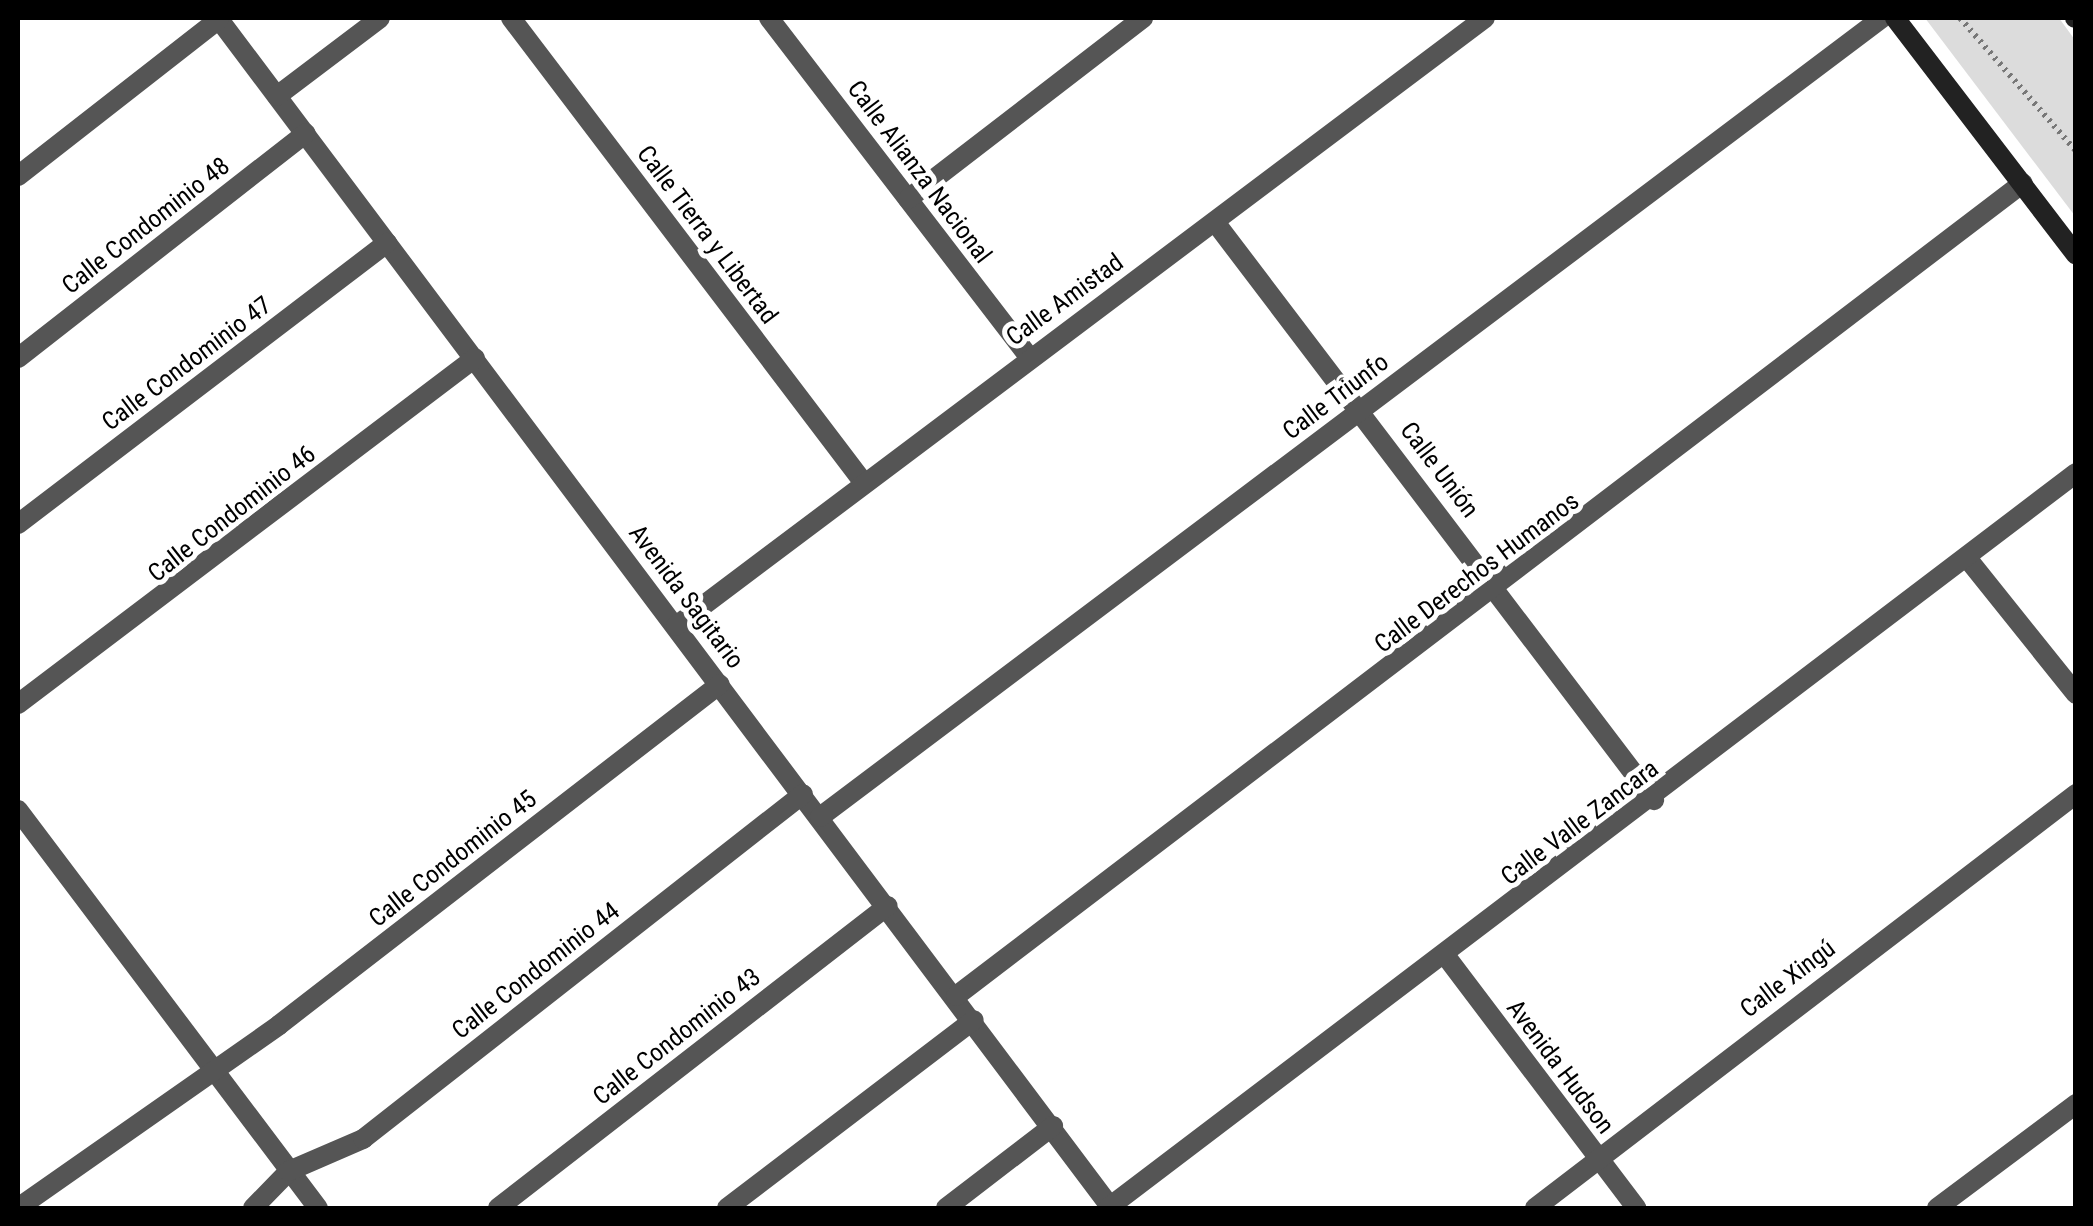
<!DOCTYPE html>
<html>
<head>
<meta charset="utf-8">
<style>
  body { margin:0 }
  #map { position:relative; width:2093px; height:1226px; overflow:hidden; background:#fff; font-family:"Roboto Condensed",sans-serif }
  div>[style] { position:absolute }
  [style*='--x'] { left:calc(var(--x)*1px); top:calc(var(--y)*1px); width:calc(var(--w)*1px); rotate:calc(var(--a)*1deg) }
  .green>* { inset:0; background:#dcdcdc }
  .path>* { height:6px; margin-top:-3px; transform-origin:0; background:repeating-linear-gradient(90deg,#777 0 2.5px,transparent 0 7.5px) }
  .street>* { height:20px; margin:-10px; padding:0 10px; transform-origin:10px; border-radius:10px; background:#555 }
  .secondary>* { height:20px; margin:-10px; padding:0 10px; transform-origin:10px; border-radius:10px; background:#222 }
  span { translate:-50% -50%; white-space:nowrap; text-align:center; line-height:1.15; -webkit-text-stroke:10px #fff; paint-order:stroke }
  .street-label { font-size:25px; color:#000 }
  .frame { position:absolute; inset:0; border:20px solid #000; pointer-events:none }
</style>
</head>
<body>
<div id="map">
  <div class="green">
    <i style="clip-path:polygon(1925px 18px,2059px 18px,2075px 40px,2075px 216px)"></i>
  </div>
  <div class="path">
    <i style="--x:1960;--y:18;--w:176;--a:48.9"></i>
  </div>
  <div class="street">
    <i style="--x:218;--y:18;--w:1488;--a:53.11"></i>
    <i style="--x:511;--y:18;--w:584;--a:52.8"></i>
    <i style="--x:769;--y:18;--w:427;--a:52.5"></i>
    <i style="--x:277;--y:96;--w:129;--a:-37.1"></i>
    <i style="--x:18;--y:176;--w:255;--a:-38"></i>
    <i style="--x:908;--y:199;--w:297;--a:-37.6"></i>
    <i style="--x:1215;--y:222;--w:726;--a:52.78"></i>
    <i style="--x:18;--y:358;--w:365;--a:-38"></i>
    <i style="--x:18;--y:524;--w:464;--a:-37.3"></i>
    <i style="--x:1967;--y:558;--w:174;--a:51.3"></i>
    <i style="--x:676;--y:626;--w:1012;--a:-36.93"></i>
    <i style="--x:18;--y:704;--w:573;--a:-37.13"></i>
    <i style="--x:18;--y:810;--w:498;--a:53"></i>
    <i style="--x:820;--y:817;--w:1329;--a:-36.96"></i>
    <i style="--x:1445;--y:955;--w:317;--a:52.9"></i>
    <i style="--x:956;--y:996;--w:1341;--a:-37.31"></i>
    <i style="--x:18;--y:1208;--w:319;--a:-35"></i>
    <i style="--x:279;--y:1025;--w:557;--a:-37.71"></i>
    <i style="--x:253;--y:1208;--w:52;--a:-45.8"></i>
    <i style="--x:289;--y:1171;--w:81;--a:-23.4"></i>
    <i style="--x:363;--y:1139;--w:559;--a:-38.1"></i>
    <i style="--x:498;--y:1208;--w:493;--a:-37.8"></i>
    <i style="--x:727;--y:1208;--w:310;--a:-37.3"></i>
    <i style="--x:946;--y:1208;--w:135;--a:-37.5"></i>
    <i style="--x:1108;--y:1208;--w:1215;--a:-37.21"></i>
    <i style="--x:1535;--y:1208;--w:681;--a:-37.43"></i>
    <i style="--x:1937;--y:1208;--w:174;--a:-36.8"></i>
  </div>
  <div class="secondary">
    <i style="--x:1895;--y:18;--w:298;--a:52.6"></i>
    <i style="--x:2075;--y:18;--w:1;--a:0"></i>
  </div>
  <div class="street-label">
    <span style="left:919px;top:172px;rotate:53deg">Calle Alianza Nacional</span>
    <span style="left:146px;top:226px;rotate:-38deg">Calle Condominio 48</span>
    <span style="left:707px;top:235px;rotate:53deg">Calle Tierra y Libertad</span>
    <span style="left:1065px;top:300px;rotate:-36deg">Calle Amistad</span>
    <span style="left:187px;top:364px;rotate:-37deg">Calle Condominio 47</span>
    <span style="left:1336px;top:397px;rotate:-37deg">Calle Triunfo</span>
    <span style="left:1439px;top:470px;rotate:53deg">Calle Unión</span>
    <span style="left:232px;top:514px;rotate:-38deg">Calle Condominio 46</span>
    <span style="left:1477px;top:573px;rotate:-37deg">Calle Derechos Humanos</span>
    <span style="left:686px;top:597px;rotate:53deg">Avenida Sagitario</span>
    <span style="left:1580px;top:823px;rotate:-37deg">Calle Valle Zancara</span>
    <span style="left:453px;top:859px;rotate:-38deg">Calle Condominio 45</span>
    <span style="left:536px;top:971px;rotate:-38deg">Calle Condominio 44</span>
    <span style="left:1788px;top:979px;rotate:-37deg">Calle Xingú</span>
    <span style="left:677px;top:1037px;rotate:-38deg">Calle Condominio 43</span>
    <span style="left:1560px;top:1067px;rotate:53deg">Avenida Hudson</span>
  </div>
  <div class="frame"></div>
</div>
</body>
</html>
